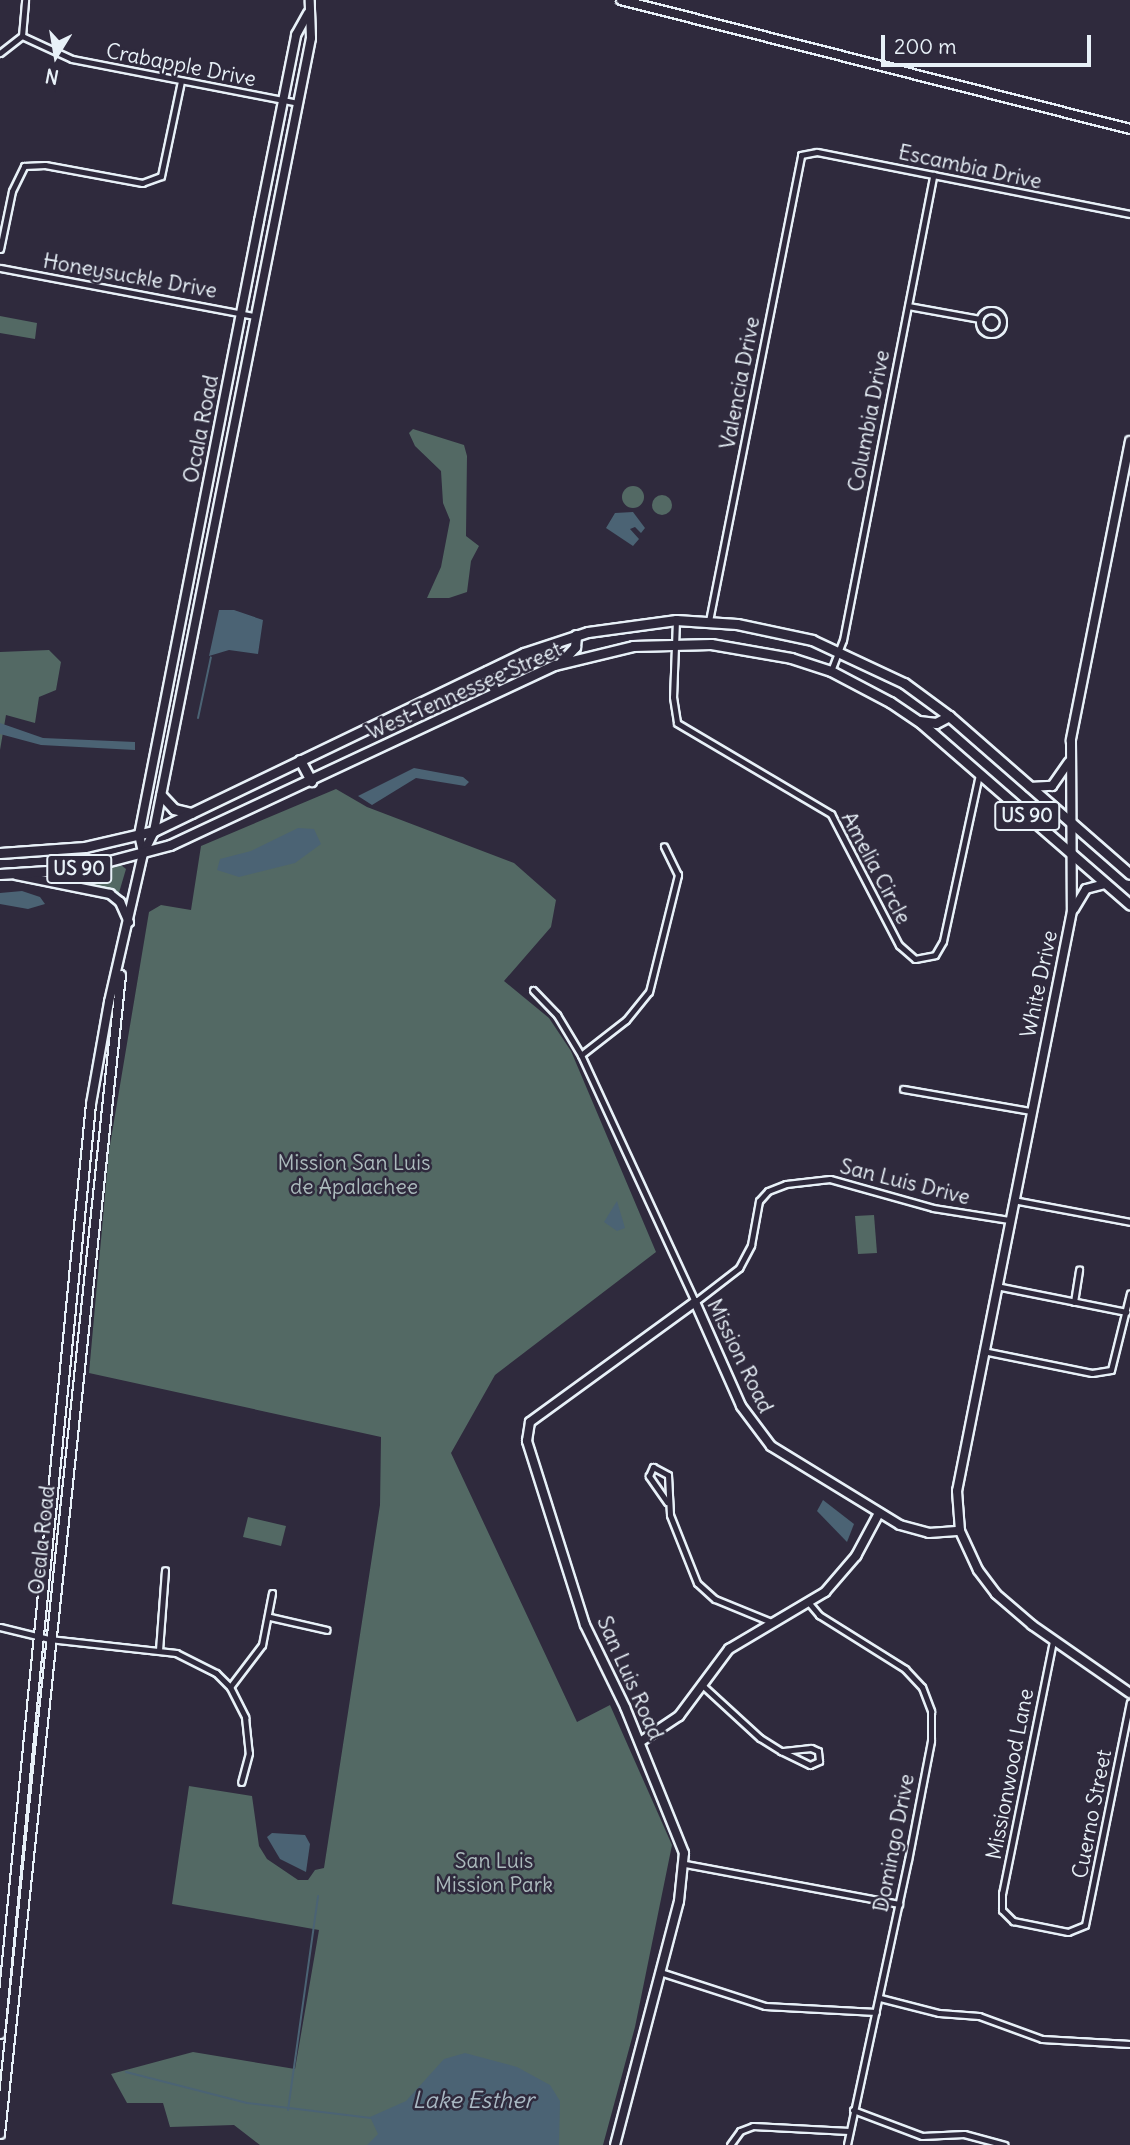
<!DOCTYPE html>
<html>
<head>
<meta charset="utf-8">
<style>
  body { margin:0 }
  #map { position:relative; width:1130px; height:2145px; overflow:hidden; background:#2f2a3d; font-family:Delius,sans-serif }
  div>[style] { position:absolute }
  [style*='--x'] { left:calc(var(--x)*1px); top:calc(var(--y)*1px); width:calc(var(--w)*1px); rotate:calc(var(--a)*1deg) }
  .green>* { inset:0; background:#536964 }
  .round { border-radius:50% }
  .water>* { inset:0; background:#4b6374 }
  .stream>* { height:2px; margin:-1px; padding:0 1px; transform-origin:1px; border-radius:1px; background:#4b6374 }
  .roads { filter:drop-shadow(2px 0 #e8f1f8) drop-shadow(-2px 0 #e8f1f8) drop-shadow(0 2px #e8f1f8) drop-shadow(0 -2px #e8f1f8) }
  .street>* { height:5px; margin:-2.5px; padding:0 2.5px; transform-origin:2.5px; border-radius:2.5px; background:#2f2a3d }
  .street>.ring { margin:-2.5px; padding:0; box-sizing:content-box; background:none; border:5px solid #2f2a3d; border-radius:50% }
  .secondary>* { height:8px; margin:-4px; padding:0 4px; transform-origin:4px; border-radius:4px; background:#2f2a3d }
  .primary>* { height:9px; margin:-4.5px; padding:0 4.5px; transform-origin:4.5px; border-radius:4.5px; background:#2f2a3d }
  span { translate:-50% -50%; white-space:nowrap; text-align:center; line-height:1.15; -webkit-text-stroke:5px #2f2a3d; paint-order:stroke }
  .shield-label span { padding:2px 5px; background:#2f2a3d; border:2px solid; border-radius:5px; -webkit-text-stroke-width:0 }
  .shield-label { font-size:19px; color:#e8f1f8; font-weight:700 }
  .street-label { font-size:21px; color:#e8f1f8 }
  .park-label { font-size:21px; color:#acbbbd }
  .water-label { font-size:23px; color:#a9b8c3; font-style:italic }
  .north { position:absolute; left:21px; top:21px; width:70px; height:70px; -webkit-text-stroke:5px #2f2a3d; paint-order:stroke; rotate:191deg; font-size:19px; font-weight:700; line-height:28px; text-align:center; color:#e8f1f8 }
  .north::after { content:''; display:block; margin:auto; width:24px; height:32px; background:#e8f1f8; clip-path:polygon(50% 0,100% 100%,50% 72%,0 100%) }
  .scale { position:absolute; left:881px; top:35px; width:210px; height:32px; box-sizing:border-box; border:4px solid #e8f1f8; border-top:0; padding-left:9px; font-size:21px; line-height:24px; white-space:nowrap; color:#e8f1f8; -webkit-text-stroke:5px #2f2a3d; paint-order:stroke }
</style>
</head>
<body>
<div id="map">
  <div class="green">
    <i style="clip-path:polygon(0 316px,37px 323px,35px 339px,0 333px)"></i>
    <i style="clip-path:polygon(413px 429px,464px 445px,467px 456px,466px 536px,479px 546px,471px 561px,467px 592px,449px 598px,427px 598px,441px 567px,450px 520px,443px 503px,441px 471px,415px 446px,409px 433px)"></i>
    <i class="round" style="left:622px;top:486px;width:22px;height:22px"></i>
    <i class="round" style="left:652px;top:495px;width:20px;height:20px"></i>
    <i style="clip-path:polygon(49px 650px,61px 662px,56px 690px,39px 697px,35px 723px,6px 715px,0 750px,0 652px)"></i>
    <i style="clip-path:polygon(336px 789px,367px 807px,514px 863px,556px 900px,551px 927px,504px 981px,549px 1018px,571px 1051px,656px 1252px,495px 1375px,451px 1453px,577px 1722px,610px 1705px,672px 1845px,635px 2027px,603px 2145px,260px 2145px,234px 2125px,170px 2127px,163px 2103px,127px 2103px,111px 2074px,193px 2052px,295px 2069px,319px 1930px,172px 1904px,189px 1786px,252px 1796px,259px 1846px,267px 1859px,298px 1880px,308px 1880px,315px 1870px,324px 1868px,380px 1505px,381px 1437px,89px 1373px,109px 1151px,149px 912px,161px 905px,191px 910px,201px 846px)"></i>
    <i style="clip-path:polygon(121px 865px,126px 869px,118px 896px,53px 878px)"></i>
    <i style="clip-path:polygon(874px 1215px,877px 1253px,858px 1254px,855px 1216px)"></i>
    <i style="clip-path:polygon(248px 1517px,286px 1526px,281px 1546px,243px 1537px)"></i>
  </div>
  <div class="water">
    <i style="clip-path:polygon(633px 512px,645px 528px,641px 533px,635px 527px,630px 529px,639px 539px,633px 546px,606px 528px,615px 513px)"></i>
    <i style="clip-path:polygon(219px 610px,234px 610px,263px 620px,258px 654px,229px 650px,209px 656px)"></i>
    <i style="clip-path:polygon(0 723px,43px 738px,135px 742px,135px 750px,41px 745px,0 734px)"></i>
    <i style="clip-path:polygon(414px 768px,463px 777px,469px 782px,465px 786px,416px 778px,372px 805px,358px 796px)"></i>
    <i style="clip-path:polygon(298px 828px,314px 829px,321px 844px,295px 863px,239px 877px,217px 870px,220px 859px,251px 851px)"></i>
    <i style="clip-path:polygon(22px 891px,40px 897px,45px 904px,28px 909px,0 904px,0 893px)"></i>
    <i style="clip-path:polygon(617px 1201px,625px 1228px,617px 1231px,604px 1222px)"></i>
    <i style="clip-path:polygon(823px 1500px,854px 1524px,847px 1542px,817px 1511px)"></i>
    <i style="clip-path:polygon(272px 1833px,305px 1835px,310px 1844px,306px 1872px,280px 1859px,267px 1837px)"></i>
    <i style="clip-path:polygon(465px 2053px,517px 2067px,550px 2085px,560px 2101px,559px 2145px,367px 2145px,378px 2134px,370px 2117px,406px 2101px,444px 2059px)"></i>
  </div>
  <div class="stream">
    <i style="--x:198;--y:718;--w:62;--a:-78"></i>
    <i style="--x:126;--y:2072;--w:125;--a:14.4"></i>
    <i style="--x:247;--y:2103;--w:125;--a:6.9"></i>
    <i style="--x:288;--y:2110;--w:216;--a:-82"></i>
  </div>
  <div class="roads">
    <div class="street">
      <i style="--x:22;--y:36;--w:55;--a:24.7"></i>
      <i style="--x:72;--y:59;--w:230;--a:11"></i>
      <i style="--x:22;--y:36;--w:36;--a:-85"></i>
      <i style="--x:0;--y:53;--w:28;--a:-38"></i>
      <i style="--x:0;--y:249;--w:59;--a:-78.3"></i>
      <i style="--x:12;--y:191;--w:28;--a:-64"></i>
      <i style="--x:24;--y:166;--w:21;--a:-3"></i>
      <i style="--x:45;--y:165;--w:99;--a:10.5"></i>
      <i style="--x:142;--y:183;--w:20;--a:-20"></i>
      <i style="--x:161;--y:176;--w:97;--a:-78.1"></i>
      <i style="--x:0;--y:268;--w:258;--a:10.7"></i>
      <i style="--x:908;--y:306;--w:73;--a:10.2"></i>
      <i class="ring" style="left:979px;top:310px;width:19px;height:19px"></i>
      <i style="--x:676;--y:620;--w:77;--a:92.2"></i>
      <i style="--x:673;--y:697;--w:26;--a:81"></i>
      <i style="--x:677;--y:723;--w:179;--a:30.6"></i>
      <i style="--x:831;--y:814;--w:148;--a:62.6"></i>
      <i style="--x:899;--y:945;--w:21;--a:41"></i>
      <i style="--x:915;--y:959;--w:20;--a:-11"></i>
      <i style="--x:935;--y:955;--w:16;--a:-60"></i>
      <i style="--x:943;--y:941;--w:171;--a:-77.8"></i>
      <i style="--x:709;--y:621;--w:475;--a:-78.8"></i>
      <i style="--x:801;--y:155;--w:16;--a:-11"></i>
      <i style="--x:817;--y:152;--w:319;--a:11.2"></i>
      <i style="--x:831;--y:671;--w:33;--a:-69"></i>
      <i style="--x:843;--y:640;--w:474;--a:-79"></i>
      <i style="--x:533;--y:990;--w:35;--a:46"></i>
      <i style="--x:557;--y:1015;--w:47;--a:59"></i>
      <i style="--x:581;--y:1055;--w:272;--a:65.2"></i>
      <i style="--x:695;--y:1302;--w:56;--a:-37.7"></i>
      <i style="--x:739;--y:1268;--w:26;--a:-62"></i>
      <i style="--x:751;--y:1245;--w:45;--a:-79.7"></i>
      <i style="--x:759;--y:1201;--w:13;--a:-48"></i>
      <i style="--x:768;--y:1191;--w:19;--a:-21"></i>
      <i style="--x:786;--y:1184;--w:44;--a:-6.5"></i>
      <i style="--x:830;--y:1179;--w:107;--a:15.7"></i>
      <i style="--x:933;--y:1208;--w:77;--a:9"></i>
      <i style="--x:581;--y:1055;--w:57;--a:-37.9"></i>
      <i style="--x:626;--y:1020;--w:36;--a:-51"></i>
      <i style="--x:649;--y:992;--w:121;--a:-76.1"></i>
      <i style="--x:678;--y:875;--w:32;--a:-116"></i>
      <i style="--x:903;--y:1089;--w:129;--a:9.8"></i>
      <i style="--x:1013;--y:1200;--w:119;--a:10.6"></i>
      <i style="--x:996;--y:1286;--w:133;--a:11.3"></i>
      <i style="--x:1074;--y:1302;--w:33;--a:-81"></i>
      <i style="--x:983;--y:1351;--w:111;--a:11.4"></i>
      <i style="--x:1092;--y:1373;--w:19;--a:-9"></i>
      <i style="--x:1111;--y:1370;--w:79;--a:-76.1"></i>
      <i style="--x:667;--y:1502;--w:32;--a:-125"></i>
      <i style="--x:649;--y:1476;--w:10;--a:-66"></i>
      <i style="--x:653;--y:1467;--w:17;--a:28"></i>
      <i style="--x:668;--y:1475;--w:40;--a:87.1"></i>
      <i style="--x:670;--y:1515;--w:73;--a:68.3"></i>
      <i style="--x:697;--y:1583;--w:24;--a:42"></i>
      <i style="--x:715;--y:1599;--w:61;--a:22.3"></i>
      <i style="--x:809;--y:1603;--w:16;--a:50"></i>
      <i style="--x:819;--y:1615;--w:102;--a:32.1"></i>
      <i style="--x:905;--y:1669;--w:25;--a:47"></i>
      <i style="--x:922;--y:1687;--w:26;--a:69"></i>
      <i style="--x:931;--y:1711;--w:30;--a:90"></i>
      <i style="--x:931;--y:1741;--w:121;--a:100.9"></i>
      <i style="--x:908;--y:1860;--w:291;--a:102.1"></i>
      <i style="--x:270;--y:1617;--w:58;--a:12.8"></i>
      <i style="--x:0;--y:1627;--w:50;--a:13.8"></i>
      <i style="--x:49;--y:1639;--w:128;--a:6.3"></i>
      <i style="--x:176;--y:1653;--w:45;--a:26.6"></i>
      <i style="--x:216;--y:1673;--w:20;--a:45"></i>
      <i style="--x:230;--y:1687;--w:34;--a:63"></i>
      <i style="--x:245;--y:1717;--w:36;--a:84"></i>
      <i style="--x:249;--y:1753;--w:30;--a:105"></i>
      <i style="--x:1053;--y:1641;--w:257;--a:101.4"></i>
      <i style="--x:1002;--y:1893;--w:17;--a:90"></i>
      <i style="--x:1002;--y:1910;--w:16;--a:45"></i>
      <i style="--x:1013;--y:1921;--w:56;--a:11.3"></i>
      <i style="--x:1068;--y:1932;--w:18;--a:-22"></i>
      <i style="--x:1085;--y:1925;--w:227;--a:-78.6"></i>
      <i style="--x:159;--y:1650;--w:80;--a:-85.7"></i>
      <i style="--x:701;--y:1684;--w:80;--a:42.5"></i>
      <i style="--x:760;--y:1738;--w:25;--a:32"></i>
      <i style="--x:781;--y:1751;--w:32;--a:26"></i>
      <i style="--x:810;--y:1765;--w:10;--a:-24"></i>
      <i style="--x:819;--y:1761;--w:10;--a:-96"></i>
      <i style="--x:818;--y:1751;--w:8;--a:-157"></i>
      <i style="--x:811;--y:1748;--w:30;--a:174"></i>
      <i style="--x:230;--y:1687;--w:53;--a:-52.7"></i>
      <i style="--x:262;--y:1645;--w:53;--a:-79.1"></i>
      <i style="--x:685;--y:1864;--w:218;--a:10.6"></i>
      <i style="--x:660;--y:1972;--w:110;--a:17.9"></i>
      <i style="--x:765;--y:2006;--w:111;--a:3.1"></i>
      <i style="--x:880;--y:1998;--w:61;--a:14.3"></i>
      <i style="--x:939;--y:2013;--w:40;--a:4.3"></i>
      <i style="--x:979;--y:2016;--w:67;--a:20.1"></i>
      <i style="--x:1042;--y:2039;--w:88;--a:3.3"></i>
      <i style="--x:853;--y:2110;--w:74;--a:20.6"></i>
      <i style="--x:922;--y:2136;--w:42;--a:-2.7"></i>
      <i style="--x:964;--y:2134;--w:42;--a:15"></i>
      <i style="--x:730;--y:2145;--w:17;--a:-54"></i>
      <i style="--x:740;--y:2131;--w:14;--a:-21"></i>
      <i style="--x:753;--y:2126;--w:96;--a:3"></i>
    </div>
    <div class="secondary">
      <i style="--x:621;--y:0;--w:525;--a:14.22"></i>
      <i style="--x:1130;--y:441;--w:305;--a:101.2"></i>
      <i style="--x:1071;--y:740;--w:171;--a:89.7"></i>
      <i style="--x:1072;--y:911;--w:591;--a:101.21"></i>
      <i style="--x:957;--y:1491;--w:40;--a:85.7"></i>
      <i style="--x:960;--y:1531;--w:43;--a:65.2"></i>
      <i style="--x:978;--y:1570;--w:30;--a:53"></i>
      <i style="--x:996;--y:1594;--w:48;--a:40.7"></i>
      <i style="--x:1032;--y:1625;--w:119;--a:34.8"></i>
      <i style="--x:1030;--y:787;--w:22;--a:-3"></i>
      <i style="--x:1052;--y:786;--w:29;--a:-55"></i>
      <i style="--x:143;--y:852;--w:17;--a:-103"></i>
      <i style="--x:139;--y:835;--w:626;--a:-78.94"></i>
      <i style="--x:259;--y:221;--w:190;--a:-78.7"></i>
      <i style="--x:296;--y:35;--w:25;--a:-61"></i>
      <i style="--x:16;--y:875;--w:96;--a:11.4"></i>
      <i style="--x:110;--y:894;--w:13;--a:39"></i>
      <i style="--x:120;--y:902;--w:22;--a:66"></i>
      <i style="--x:1074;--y:909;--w:23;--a:-59"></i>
      <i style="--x:1086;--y:889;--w:20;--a:-15"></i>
      <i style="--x:640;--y:1742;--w:47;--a:-33.7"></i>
      <i style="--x:679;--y:1716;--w:84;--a:-53.3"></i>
      <i style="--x:729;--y:1649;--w:112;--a:-30.7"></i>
      <i style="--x:825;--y:1592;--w:48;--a:-49.3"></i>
      <i style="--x:856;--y:1556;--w:49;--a:-61.9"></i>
      <i style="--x:0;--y:2034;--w:934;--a:-84.41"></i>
      <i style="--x:91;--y:1104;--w:104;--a:-80"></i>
      <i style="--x:109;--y:1002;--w:152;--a:-77.1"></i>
      <i style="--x:143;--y:854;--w:25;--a:-64"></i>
      <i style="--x:154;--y:831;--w:808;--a:-78.8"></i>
      <i style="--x:311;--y:38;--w:38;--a:-92"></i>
      <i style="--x:0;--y:2134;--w:1165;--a:-84.04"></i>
      <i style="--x:615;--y:2145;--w:252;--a:-75.3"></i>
      <i style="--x:679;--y:1901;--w:48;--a:-84.1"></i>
      <i style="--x:684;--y:1853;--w:157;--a:-112"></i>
      <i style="--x:625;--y:1707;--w:91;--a:-116"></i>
      <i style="--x:585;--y:1625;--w:193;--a:-107.5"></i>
      <i style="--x:527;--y:1441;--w:19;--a:-81"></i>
      <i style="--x:530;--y:1422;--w:204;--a:-36"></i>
      <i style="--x:695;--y:1302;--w:114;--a:66.1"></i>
      <i style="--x:741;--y:1406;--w:50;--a:53.1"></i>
      <i style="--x:771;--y:1446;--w:151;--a:31.5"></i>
      <i style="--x:900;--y:1525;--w:30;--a:15"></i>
      <i style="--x:929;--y:1533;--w:31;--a:-4"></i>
    </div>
    <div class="primary">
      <i style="--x:561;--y:662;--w:21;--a:-47"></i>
      <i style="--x:575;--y:647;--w:12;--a:-85"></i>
      <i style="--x:487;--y:671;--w:22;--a:68"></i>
      <i style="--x:919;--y:721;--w:17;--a:7"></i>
      <i style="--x:936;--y:723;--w:15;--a:-28"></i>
      <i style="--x:300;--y:760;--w:24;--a:62"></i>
      <i style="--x:161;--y:795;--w:19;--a:47"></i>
      <i style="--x:174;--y:809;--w:18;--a:13"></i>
      <i style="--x:0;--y:853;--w:85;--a:-4"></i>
      <i style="--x:85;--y:847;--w:71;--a:-13.1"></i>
      <i style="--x:154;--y:831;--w:411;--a:-25.7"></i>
      <i style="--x:524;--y:653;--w:67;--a:-18.2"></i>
      <i style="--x:588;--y:632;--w:89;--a:-7.8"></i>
      <i style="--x:676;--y:620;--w:61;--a:3.8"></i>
      <i style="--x:737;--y:624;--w:77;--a:12"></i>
      <i style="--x:812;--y:640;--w:102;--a:25.1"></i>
      <i style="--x:904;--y:683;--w:56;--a:36.3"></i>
      <i style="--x:949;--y:716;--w:240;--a:41.1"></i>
      <i style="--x:0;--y:874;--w:79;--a:-3.6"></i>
      <i style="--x:79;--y:869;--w:94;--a:-14.8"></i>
      <i style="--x:170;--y:845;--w:425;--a:-25.1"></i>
      <i style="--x:555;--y:665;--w:80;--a:-13.7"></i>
      <i style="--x:633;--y:646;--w:78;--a:-1.5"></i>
      <i style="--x:711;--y:644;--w:81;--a:9.9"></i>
      <i style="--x:791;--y:658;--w:42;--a:18"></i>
      <i style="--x:831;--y:671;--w:67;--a:27.7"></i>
      <i style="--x:890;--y:702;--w:37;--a:34"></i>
      <i style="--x:921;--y:723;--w:277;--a:41"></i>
    </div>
  </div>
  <div class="shield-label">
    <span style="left:1027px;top:816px">US 90</span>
    <span style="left:79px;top:869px">US 90</span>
  </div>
  <div class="street-label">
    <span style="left:181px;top:65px;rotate:11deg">Crabapple Drive</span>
    <span style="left:970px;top:167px;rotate:12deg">Escambia Drive</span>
    <span style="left:130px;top:276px;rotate:10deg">Honeysuckle Drive</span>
    <span style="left:740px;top:383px;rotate:-79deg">Valencia Drive</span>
    <span style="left:869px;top:421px;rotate:-79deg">Columbia Drive</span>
    <span style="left:201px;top:429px;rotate:-79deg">Ocala Road</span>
    <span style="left:464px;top:691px;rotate:-24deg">West Tennessee Street</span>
    <span style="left:876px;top:868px;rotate:62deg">Amelia Circle</span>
    <span style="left:1039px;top:984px;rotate:-78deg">White Drive</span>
    <span style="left:905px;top:1182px;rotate:14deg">San Luis Drive</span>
    <span style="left:740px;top:1356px;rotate:64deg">Mission Road</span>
    <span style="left:42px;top:1540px;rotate:-84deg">Ocala Road</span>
    <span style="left:630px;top:1678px;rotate:66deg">San Luis Road</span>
    <span style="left:1010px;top:1774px;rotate:-79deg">Missionwood Lane</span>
    <span style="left:1092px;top:1814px;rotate:-79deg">Cuerno Street</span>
    <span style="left:894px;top:1843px;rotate:-79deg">Domingo Drive</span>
  </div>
  <div class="park-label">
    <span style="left:354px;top:1175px">Mission San Luis<br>de Apalachee</span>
    <span style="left:494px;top:1873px">San Luis<br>Mission Park</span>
  </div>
  <div class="water-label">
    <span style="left:473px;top:2100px">Lake Esther</span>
  </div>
  <div class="north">N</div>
  <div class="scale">200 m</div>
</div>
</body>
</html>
